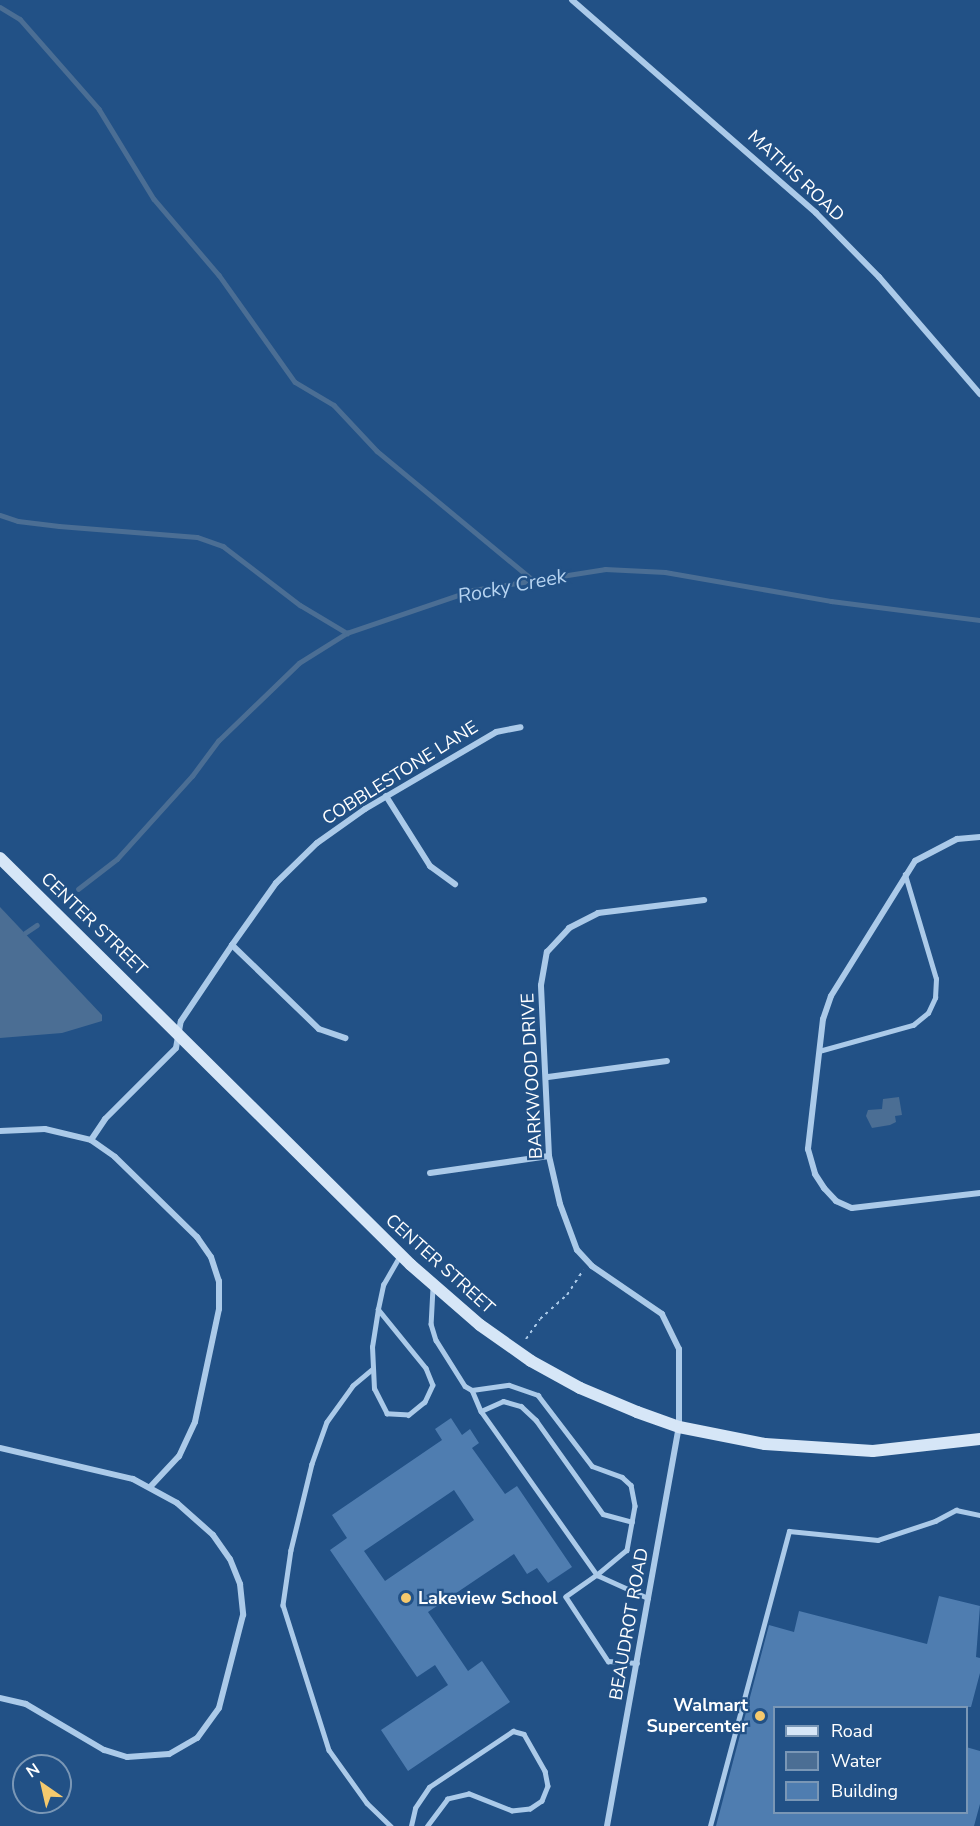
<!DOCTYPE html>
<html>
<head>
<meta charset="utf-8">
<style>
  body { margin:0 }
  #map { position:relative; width:980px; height:1826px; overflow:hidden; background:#225186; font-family:"Nunito Sans",sans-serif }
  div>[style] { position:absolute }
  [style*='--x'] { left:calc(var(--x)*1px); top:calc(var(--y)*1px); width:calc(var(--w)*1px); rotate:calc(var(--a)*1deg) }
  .water>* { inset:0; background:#4b6e94 }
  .stream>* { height:4.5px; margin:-2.25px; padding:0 2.25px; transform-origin:2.25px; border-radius:2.25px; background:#4b6e94 }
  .building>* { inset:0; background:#4f7db0 }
  .path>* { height:2px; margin-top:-1px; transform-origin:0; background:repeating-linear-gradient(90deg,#abcae9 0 3px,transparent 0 7.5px) }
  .lane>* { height:4.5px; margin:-2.25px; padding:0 2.25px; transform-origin:2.25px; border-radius:2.25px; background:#abcae9 }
  .street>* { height:6px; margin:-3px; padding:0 3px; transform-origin:3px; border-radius:3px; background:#abcae9 }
  .secondary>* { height:12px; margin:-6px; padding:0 6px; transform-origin:6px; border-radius:6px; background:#d6e6f7 }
  .dots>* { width:16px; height:16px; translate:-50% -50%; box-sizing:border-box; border:3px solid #225186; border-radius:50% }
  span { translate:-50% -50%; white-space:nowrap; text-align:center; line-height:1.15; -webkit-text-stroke:4.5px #225186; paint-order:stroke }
  .street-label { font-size:18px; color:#fff }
  .poi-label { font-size:18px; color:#fff; font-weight:700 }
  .left { translate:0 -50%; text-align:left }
  .right { translate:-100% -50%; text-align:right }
  .water-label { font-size:20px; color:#b7d4f1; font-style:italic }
  .legend { position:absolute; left:773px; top:1706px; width:195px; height:108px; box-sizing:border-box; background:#225186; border:2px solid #7a97b6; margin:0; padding:8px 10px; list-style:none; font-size:18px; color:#fff }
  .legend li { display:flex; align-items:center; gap:12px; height:30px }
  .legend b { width:30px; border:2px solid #7a97b6 }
  .north { position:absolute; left:12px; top:1754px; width:60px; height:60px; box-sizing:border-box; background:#225186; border:2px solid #7a97b6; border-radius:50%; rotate:326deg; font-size:16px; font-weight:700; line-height:24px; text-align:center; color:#fff }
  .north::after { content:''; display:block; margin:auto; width:21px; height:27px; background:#f5c96d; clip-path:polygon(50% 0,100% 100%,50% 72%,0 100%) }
</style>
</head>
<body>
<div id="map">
  <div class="water">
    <i style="clip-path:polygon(0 907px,102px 1015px,102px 1021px,62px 1033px,0 1038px)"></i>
    <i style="clip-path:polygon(899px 1097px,902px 1115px,895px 1116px,896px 1122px,890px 1125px,872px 1128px,866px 1116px,868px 1110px,882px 1109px,883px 1099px)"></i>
  </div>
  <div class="stream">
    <i style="--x:0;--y:7;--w:23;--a:31"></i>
    <i style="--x:20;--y:19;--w:120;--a:48.7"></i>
    <i style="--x:99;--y:109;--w:105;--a:58.6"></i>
    <i style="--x:154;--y:199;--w:100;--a:49.5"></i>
    <i style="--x:219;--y:275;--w:131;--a:54.6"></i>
    <i style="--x:295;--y:382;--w:45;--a:30.5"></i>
    <i style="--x:334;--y:405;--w:63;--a:46.9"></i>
    <i style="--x:377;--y:451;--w:202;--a:39.6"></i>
    <i style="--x:0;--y:515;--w:19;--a:18"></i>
    <i style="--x:18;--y:521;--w:41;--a:7"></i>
    <i style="--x:59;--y:526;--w:138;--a:4.6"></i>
    <i style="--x:197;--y:537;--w:28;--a:19"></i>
    <i style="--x:223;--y:546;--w:97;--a:37.5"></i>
    <i style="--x:300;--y:605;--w:55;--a:30.8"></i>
    <i style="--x:78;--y:889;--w:49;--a:-37.6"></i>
    <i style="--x:117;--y:859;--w:112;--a:-47.9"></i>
    <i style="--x:192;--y:776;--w:44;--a:-53.4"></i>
    <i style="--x:218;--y:741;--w:112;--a:-43.9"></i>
    <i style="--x:299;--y:663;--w:57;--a:-32"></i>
    <i style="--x:347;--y:633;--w:133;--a:-18.8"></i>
    <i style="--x:473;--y:590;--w:134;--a:-9"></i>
    <i style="--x:605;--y:569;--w:60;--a:2.9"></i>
    <i style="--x:665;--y:572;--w:169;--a:9.9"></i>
    <i style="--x:831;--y:601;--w:150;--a:7.3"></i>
    <i style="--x:25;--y:933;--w:14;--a:-34"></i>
  </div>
  <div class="building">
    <i style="clip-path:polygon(evenodd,451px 1418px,462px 1435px,470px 1429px,479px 1443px,472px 1448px,505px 1494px,517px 1486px,572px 1567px,548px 1583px,537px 1568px,527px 1574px,514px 1554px,428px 1612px,468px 1671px,482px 1661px,510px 1702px,408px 1771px,381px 1730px,448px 1685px,435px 1665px,417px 1677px,330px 1550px,347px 1538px,332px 1515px,442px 1440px,435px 1429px,451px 1418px,454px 1490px,474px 1520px,385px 1581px,364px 1551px,454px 1490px)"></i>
    <i style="clip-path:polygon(939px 1596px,980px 1606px,976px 1657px,980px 1658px,980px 1673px,971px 1707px,774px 1707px,774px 1812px,966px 1812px,966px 1747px,980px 1751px,980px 1804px,974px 1826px,716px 1826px,769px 1625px,794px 1632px,799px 1611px,927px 1644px)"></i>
  </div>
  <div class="path">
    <i style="--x:526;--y:1339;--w:24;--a:-55"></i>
    <i style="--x:540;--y:1319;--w:36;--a:-42"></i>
    <i style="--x:567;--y:1295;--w:30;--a:-57"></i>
  </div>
  <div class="lane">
    <i style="--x:819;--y:1051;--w:98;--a:-15.5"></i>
    <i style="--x:913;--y:1025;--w:19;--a:-39"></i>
    <i style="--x:928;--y:1013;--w:17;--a:-65"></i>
    <i style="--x:935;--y:998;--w:19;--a:-87"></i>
    <i style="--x:936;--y:979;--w:109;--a:-106.6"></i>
    <i style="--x:433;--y:1288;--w:36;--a:93"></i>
    <i style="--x:431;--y:1324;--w:17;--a:73"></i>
    <i style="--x:436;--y:1340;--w:54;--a:57.8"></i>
    <i style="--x:465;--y:1386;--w:8;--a:30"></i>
    <i style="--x:472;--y:1390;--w:37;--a:-8"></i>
    <i style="--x:509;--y:1385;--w:31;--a:19"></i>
    <i style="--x:538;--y:1395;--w:89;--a:52.7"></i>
    <i style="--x:592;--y:1466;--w:32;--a:20"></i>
    <i style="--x:622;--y:1477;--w:12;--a:42"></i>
    <i style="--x:631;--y:1485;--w:21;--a:79"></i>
    <i style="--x:635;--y:1506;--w:45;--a:100.3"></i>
    <i style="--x:627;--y:1550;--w:39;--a:140"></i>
    <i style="--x:597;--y:1575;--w:56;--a:24.3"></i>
    <i style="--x:378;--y:1309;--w:76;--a:50.9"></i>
    <i style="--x:426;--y:1368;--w:18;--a:68"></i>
    <i style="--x:433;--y:1385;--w:19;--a:115"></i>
    <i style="--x:425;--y:1402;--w:21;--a:141"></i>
    <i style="--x:409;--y:1415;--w:22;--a:-177"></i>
    <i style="--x:387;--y:1414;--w:28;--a:-117"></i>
    <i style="--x:374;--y:1389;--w:42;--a:-92.7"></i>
    <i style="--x:372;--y:1347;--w:38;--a:-81"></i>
    <i style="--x:378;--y:1309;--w:25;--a:-78"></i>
    <i style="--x:383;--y:1285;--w:32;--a:-60"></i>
    <i style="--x:373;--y:1369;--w:26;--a:140"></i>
    <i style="--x:353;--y:1386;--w:44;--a:125.8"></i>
    <i style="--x:327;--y:1422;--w:45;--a:109.7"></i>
    <i style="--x:312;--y:1464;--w:89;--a:103.7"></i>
    <i style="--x:291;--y:1550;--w:56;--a:98.3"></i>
    <i style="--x:283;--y:1605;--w:152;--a:72.4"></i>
    <i style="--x:329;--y:1750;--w:65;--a:54.4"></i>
    <i style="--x:367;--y:1803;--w:33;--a:44"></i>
    <i style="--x:472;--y:1390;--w:23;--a:67"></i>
    <i style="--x:481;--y:1411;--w:201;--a:54.7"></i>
    <i style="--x:597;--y:1575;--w:38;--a:145"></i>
    <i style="--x:566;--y:1597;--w:77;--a:56.7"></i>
    <i style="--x:608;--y:1661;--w:29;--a:4"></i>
    <i style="--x:481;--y:1411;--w:24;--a:-24"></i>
    <i style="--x:503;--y:1401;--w:19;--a:16"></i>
    <i style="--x:521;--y:1406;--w:21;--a:43"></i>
    <i style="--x:536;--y:1420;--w:115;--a:54.5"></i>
    <i style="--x:603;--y:1514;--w:30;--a:15"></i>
    <i style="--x:411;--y:1826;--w:18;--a:-77"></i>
    <i style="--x:415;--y:1808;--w:25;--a:-56"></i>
    <i style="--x:429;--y:1787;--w:101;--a:-33.7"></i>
    <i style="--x:513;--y:1731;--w:11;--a:15"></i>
    <i style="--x:524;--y:1734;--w:43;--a:60.4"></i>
    <i style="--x:545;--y:1771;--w:15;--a:79"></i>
    <i style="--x:548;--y:1786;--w:16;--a:112"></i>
    <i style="--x:542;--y:1801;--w:14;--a:146"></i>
    <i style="--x:530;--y:1809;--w:18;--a:174"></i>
    <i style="--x:512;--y:1811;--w:46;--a:-158.4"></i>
    <i style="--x:469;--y:1794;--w:22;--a:167"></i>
    <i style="--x:448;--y:1799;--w:34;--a:127"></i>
    <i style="--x:710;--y:1826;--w:305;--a:-75"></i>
    <i style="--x:789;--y:1531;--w:89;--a:5.8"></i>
    <i style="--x:878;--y:1540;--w:60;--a:-18.4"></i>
    <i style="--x:935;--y:1521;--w:24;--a:-28"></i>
    <i style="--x:956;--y:1510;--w:25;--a:12"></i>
  </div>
  <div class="street">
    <i style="--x:572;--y:0;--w:324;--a:41.1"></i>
    <i style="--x:816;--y:213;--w:90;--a:45.5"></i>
    <i style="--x:879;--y:277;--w:155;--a:49.2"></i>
    <i style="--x:386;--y:796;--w:83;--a:57.8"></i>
    <i style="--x:430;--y:866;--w:31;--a:36"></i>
    <i style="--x:980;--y:837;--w:23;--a:175"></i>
    <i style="--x:957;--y:839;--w:47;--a:152.4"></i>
    <i style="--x:915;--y:861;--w:159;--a:121.9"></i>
    <i style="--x:831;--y:996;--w:24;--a:109"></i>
    <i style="--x:823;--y:1019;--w:131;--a:96.6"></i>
    <i style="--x:808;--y:1149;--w:26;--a:74"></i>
    <i style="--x:815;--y:1174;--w:17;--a:57"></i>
    <i style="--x:824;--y:1188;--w:18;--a:47"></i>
    <i style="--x:836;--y:1201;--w:17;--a:24"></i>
    <i style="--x:852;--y:1208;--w:129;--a:-6.7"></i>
    <i style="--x:232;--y:945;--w:121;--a:44"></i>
    <i style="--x:319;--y:1029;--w:28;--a:19"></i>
    <i style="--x:548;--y:1077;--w:120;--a:-7.7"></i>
    <i style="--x:0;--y:1131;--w:45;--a:-2.5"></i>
    <i style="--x:45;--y:1129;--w:47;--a:13.4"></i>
    <i style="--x:91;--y:1140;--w:29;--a:35"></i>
    <i style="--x:115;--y:1157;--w:115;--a:44.3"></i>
    <i style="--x:197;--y:1237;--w:24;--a:55"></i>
    <i style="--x:211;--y:1257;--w:25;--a:72"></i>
    <i style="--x:219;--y:1281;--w:28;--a:90"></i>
    <i style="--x:219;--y:1309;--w:116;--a:102"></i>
    <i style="--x:195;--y:1422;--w:38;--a:115"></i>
    <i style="--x:179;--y:1456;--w:41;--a:133"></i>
    <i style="--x:91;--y:1140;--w:25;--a:-56"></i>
    <i style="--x:105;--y:1119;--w:100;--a:-45"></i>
    <i style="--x:176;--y:1048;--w:27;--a:-80"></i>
    <i style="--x:181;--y:1021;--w:92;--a:-56.1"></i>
    <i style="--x:232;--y:945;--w:76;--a:-54.6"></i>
    <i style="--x:276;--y:883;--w:57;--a:-44.3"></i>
    <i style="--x:317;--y:843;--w:59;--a:-35.3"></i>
    <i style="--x:365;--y:809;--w:152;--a:-30.4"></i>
    <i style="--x:496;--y:732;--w:25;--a:-11"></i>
    <i style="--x:430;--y:1173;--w:120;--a:-8.1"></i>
    <i style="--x:0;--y:1448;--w:137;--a:13.1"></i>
    <i style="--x:133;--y:1479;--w:50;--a:28.6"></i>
    <i style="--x:177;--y:1503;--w:48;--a:41.6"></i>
    <i style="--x:213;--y:1535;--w:29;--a:55"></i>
    <i style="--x:230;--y:1559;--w:27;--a:68"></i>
    <i style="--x:240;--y:1584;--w:31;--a:84"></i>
    <i style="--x:243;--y:1615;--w:96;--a:104.5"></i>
    <i style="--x:219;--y:1708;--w:37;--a:126"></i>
    <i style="--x:197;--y:1738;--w:32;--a:150"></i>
    <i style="--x:169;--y:1754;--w:42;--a:175.9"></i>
    <i style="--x:127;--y:1757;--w:24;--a:-163"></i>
    <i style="--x:104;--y:1750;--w:91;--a:-149.5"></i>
    <i style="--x:26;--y:1704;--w:27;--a:-167"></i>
    <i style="--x:607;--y:1826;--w:405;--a:-79.8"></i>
    <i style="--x:679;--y:1427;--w:78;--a:-90"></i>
    <i style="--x:679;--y:1349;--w:39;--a:-116"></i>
    <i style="--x:662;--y:1314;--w:85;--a:-145.6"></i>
    <i style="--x:592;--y:1266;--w:22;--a:-133"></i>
    <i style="--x:577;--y:1250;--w:49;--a:-110.3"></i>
    <i style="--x:560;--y:1204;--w:49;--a:-102.9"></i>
    <i style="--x:549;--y:1156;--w:171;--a:-92.7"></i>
    <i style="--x:541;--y:985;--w:34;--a:-80"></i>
    <i style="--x:547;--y:952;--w:33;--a:-47"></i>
    <i style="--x:569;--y:928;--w:33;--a:-27"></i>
    <i style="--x:598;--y:913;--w:107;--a:-7"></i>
  </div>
  <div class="secondary">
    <i style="--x:0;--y:858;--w:578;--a:44.72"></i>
    <i style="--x:411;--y:1265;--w:91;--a:41"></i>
    <i style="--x:480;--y:1325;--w:62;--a:35.2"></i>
    <i style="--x:531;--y:1361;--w:56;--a:28.9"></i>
    <i style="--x:580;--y:1388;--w:62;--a:22.8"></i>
    <i style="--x:637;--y:1412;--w:45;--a:19.7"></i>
    <i style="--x:679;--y:1427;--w:88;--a:11.2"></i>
    <i style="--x:765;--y:1444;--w:108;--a:3.7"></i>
    <i style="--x:873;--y:1451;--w:108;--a:-6.4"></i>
  </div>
  <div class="dots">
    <i style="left:406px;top:1598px;background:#f5c96d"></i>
    <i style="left:760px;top:1716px;background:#f5c96d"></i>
  </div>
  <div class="street-label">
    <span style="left:796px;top:176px;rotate:43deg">MATHIS ROAD</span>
    <span style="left:400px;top:773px;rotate:-32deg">COBBLESTONE LANE</span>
    <span style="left:94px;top:924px;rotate:44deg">CENTER STREET</span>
    <span style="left:532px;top:1076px;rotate:-93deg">BARKWOOD DRIVE</span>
    <span style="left:440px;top:1264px;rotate:42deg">CENTER STREET</span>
    <span style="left:629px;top:1624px;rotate:-80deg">BEAUDROT ROAD</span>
  </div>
  <div class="poi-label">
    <span class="left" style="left:418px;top:1598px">Lakeview School</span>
    <span class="right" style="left:748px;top:1716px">Walmart<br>Supercenter</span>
  </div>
  <div class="water-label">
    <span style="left:512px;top:586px;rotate:-11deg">Rocky Creek</span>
  </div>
  <ul class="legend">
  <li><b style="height:8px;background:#d6e6f7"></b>Road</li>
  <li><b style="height:16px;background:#4b6e94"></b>Water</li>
  <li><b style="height:16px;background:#4f7db0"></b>Building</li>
  </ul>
  <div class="north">N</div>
</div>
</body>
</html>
